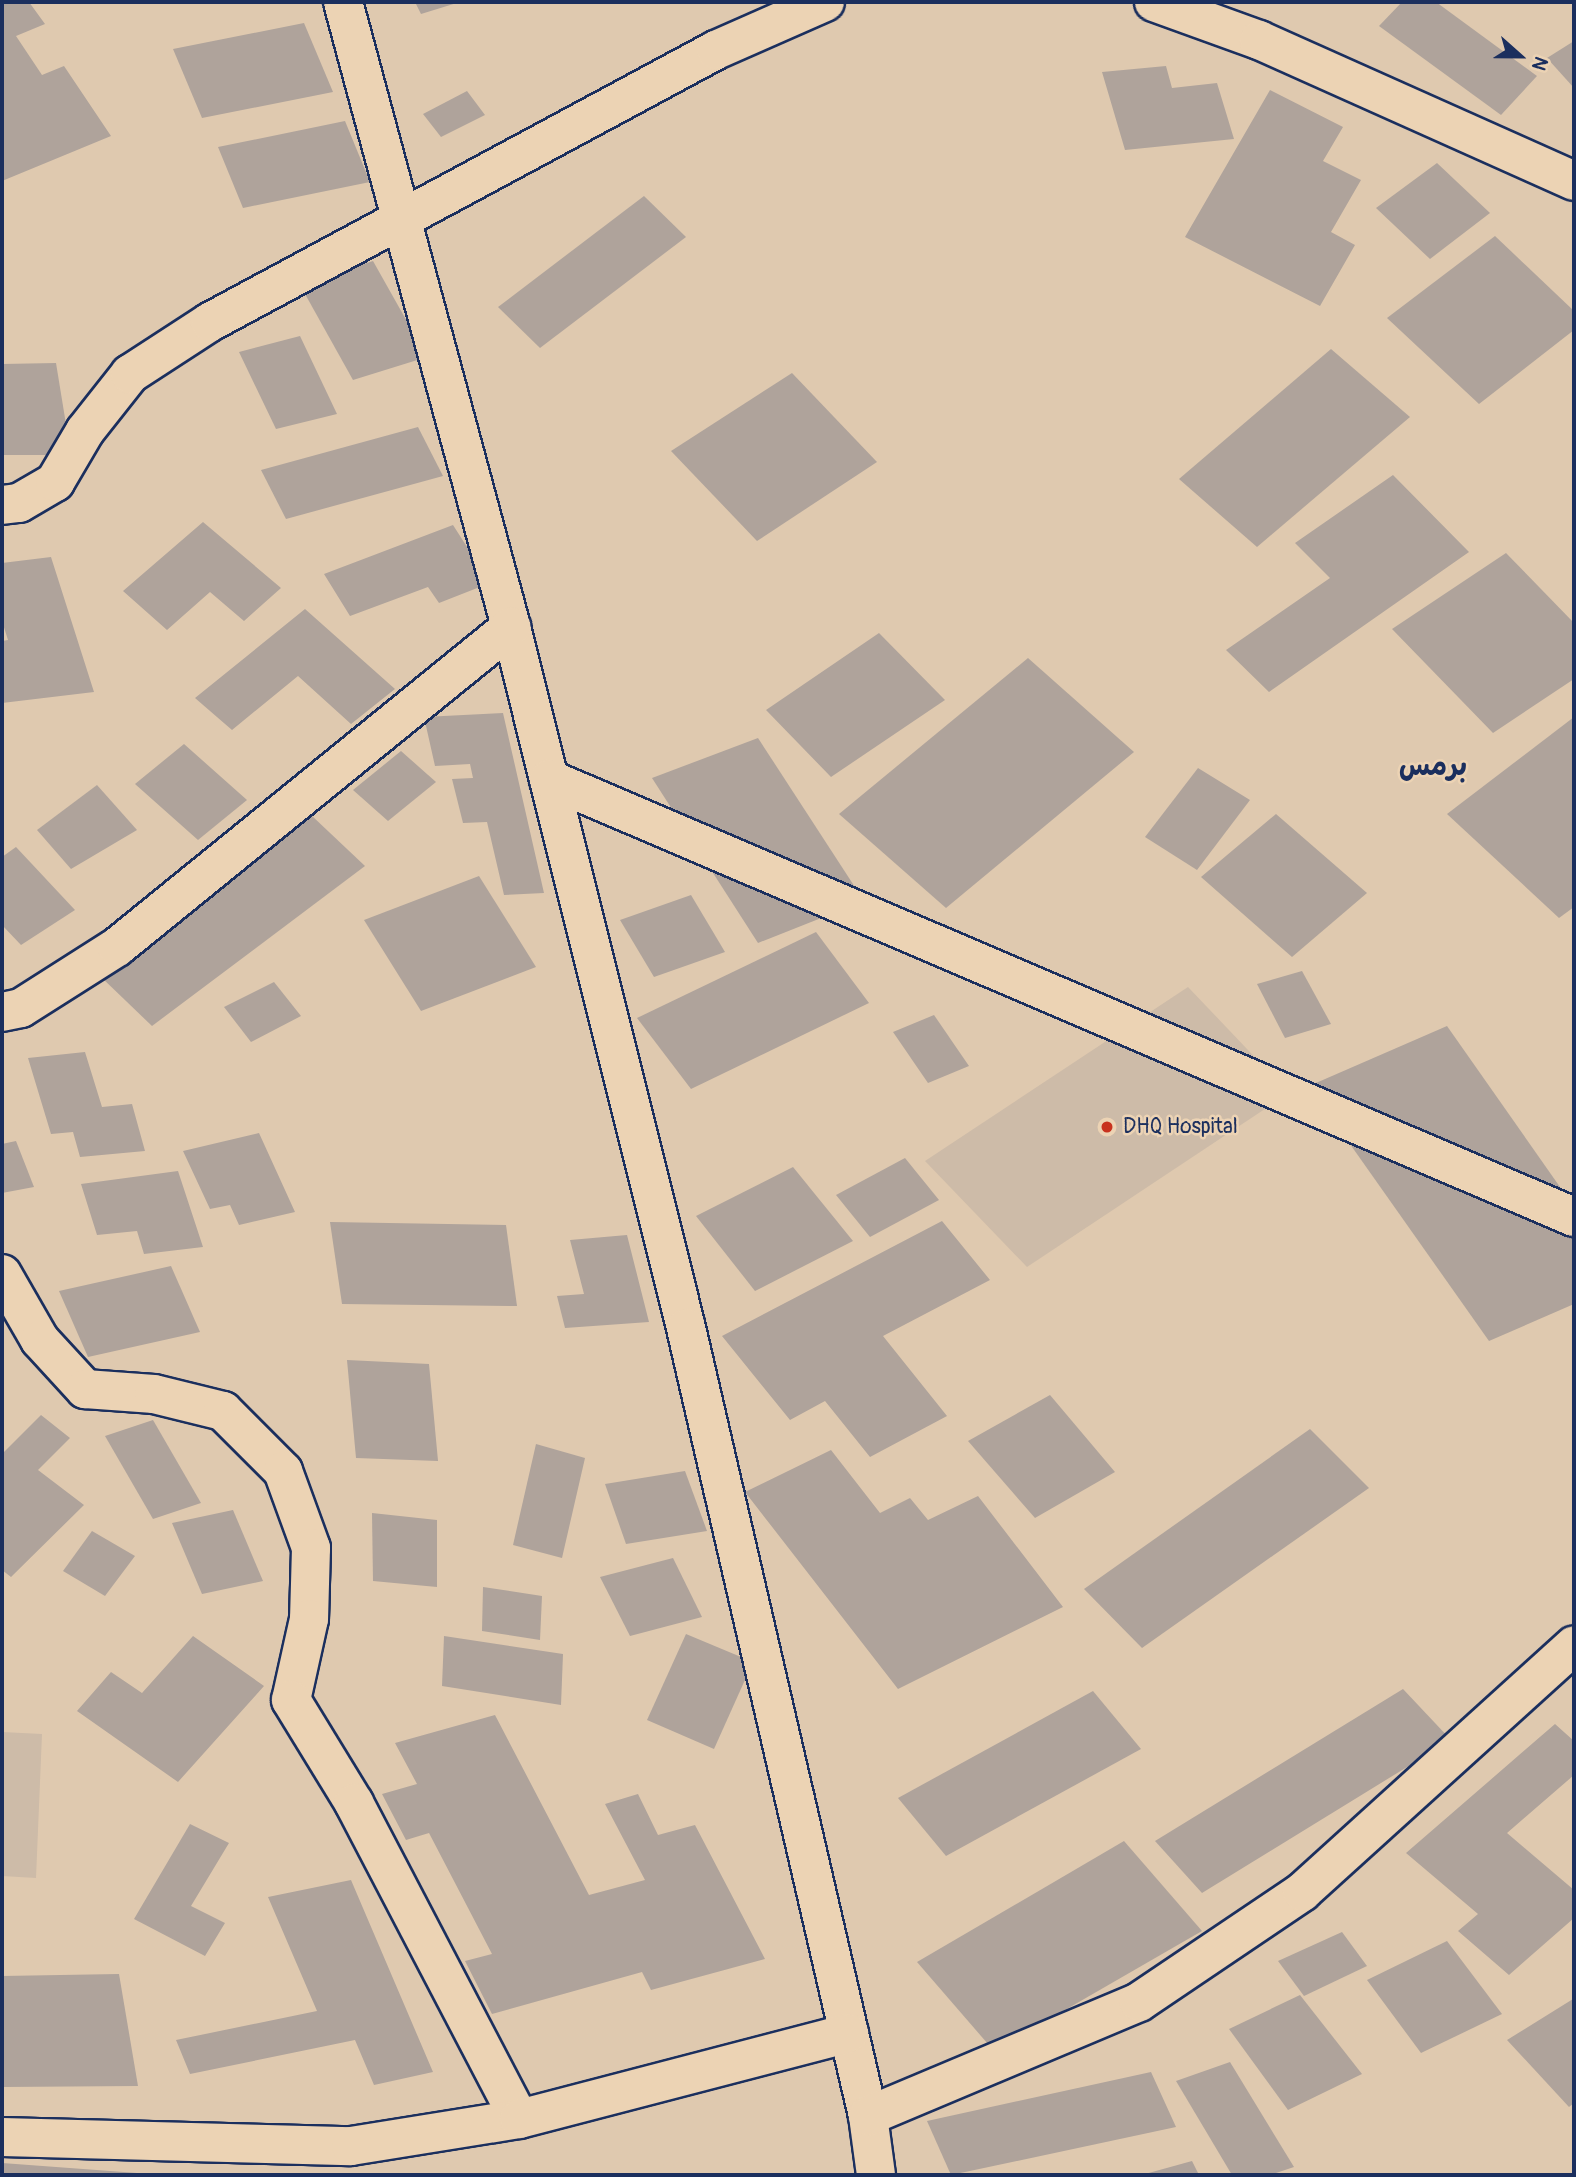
<!DOCTYPE html>
<html>
<head>
<meta charset="utf-8">
<style>
  body { margin:0 }
  #map { position:relative; width:1576px; height:2177px; overflow:hidden; background:#dfc9af; font-family:Pangolin,"Playpen Sans Arabic",sans-serif }
  div>[style] { position:absolute }
  [style*='--x'] { left:calc(var(--x)*1px); top:calc(var(--y)*1px); width:calc(var(--w)*1px); rotate:calc(var(--a)*1deg) }
  .built>* { inset:0; background:#cdbba8 }
  .building>* { inset:0; background:#afa39b }
  .roads { filter:drop-shadow(2px 0 #1b2f5e) drop-shadow(-2px 0 #1b2f5e) drop-shadow(0 2px #1b2f5e) drop-shadow(0 -2px #1b2f5e) }
  .street>* { height:38px; margin:-19px; padding:0 19px; transform-origin:19px; border-radius:19px; background:#ecd3b4 }
  .secondary>* { height:38px; margin:-19px; padding:0 19px; transform-origin:19px; border-radius:19px; background:#ecd3b4 }
  .dots>* { width:19px; height:19px; translate:-50% -50%; box-sizing:border-box; border:4px solid #ecd3b4; border-radius:50% }
  span { translate:-50% -50%; white-space:nowrap; text-align:center; line-height:1.15; -webkit-text-stroke:5px #ecd3b4; paint-order:stroke }
  .poi-label { font-size:21px; color:#1b2f5e }
  .left { translate:0 -50%; text-align:left }
  .district-label { font-size:28px; color:#1b2f5e; font-weight:700 }
  .frame { position:absolute; inset:0; border:4px solid #1b2f5e; pointer-events:none }
  .north { position:absolute; left:1485px; top:21px; width:70px; height:70px; -webkit-text-stroke:5px #ecd3b4; paint-order:stroke; rotate:111deg; font-size:19px; font-weight:700; line-height:28px; text-align:center; color:#1b2f5e }
  .north::after { content:''; display:block; margin:auto; width:24px; height:32px; background:#1b2f5e; clip-path:polygon(50% 0,100% 100%,50% 72%,0 100%) }
</style>
</head>
<body>
<div id="map">
  <div class="built">
    <i style="clip-path:polygon(1188px 987px,1289px 1093px,1027px 1267px,925px 1161px)"></i>
    <i style="clip-path:polygon(2px 1732px,42px 1734px,36px 1878px,2px 1876px)"></i>
  </div>
  <div class="building">
    <i style="clip-path:polygon(2px 2px,29px 2px,45px 24px,16px 36px,42px 75px,64px 66px,111px 136px,2px 181px)"></i>
    <i style="clip-path:polygon(415px 2px,460px 2px,421px 14px)"></i>
    <i style="clip-path:polygon(1402px 2px,1436px 2px,1537px 76px,1501px 115px,1379px 26px)"></i>
    <i style="clip-path:polygon(304px 23px,333px 92px,202px 118px,173px 49px)"></i>
    <i style="clip-path:polygon(1574px 41px,1574px 88px,1547px 58px)"></i>
    <i style="clip-path:polygon(1166px 66px,1172px 88px,1217px 83px,1234px 139px,1125px 150px,1102px 72px)"></i>
    <i style="clip-path:polygon(1270px 90px,1343px 127px,1323px 161px,1361px 180px,1331px 232px,1355px 245px,1320px 306px,1185px 237px)"></i>
    <i style="clip-path:polygon(467px 91px,485px 115px,441px 137px,423px 114px)"></i>
    <i style="clip-path:polygon(345px 121px,370px 182px,243px 208px,218px 147px)"></i>
    <i style="clip-path:polygon(1437px 163px,1490px 213px,1430px 259px,1376px 208px)"></i>
    <i style="clip-path:polygon(644px 196px,686px 237px,540px 348px,498px 307px)"></i>
    <i style="clip-path:polygon(1495px 236px,1574px 311px,1574px 330px,1479px 404px,1387px 318px)"></i>
    <i style="clip-path:polygon(373px 261px,427px 357px,353px 380px,300px 285px)"></i>
    <i style="clip-path:polygon(300px 336px,337px 414px,276px 429px,239px 352px)"></i>
    <i style="clip-path:polygon(1331px 349px,1410px 417px,1257px 547px,1179px 479px)"></i>
    <i style="clip-path:polygon(56px 363px,71px 455px,2px 455px,2px 364px)"></i>
    <i style="clip-path:polygon(792px 373px,877px 462px,757px 541px,671px 451px)"></i>
    <i style="clip-path:polygon(418px 427px,443px 476px,286px 519px,261px 470px)"></i>
    <i style="clip-path:polygon(1393px 475px,1469px 552px,1269px 692px,1226px 650px,1330px 578px,1295px 543px)"></i>
    <i style="clip-path:polygon(203px 522px,281px 588px,244px 621px,210px 592px,167px 630px,123px 591px)"></i>
    <i style="clip-path:polygon(453px 525px,490px 583px,439px 603px,428px 587px,350px 616px,324px 574px)"></i>
    <i style="clip-path:polygon(1506px 553px,1574px 623px,1574px 679px,1493px 733px,1392px 629px)"></i>
    <i style="clip-path:polygon(51px 557px,94px 692px,2px 703px,2px 641px,8px 640px,2px 621px,2px 563px)"></i>
    <i style="clip-path:polygon(305px 609px,395px 689px,351px 724px,298px 676px,232px 730px,195px 698px)"></i>
    <i style="clip-path:polygon(879px 633px,945px 700px,831px 777px,766px 710px)"></i>
    <i style="clip-path:polygon(1028px 658px,1134px 752px,946px 908px,839px 814px)"></i>
    <i style="clip-path:polygon(503px 713px,544px 893px,504px 895px,487px 822px,463px 823px,452px 779px,473px 778px,470px 764px,435px 766px,424px 717px)"></i>
    <i style="clip-path:polygon(1574px 717px,1574px 907px,1559px 918px,1447px 814px)"></i>
    <i style="clip-path:polygon(758px 738px,864px 901px,758px 943px,652px 778px)"></i>
    <i style="clip-path:polygon(184px 744px,247px 800px,198px 840px,135px 784px)"></i>
    <i style="clip-path:polygon(401px 751px,436px 782px,388px 821px,353px 790px)"></i>
    <i style="clip-path:polygon(1198px 768px,1250px 800px,1197px 870px,1145px 837px)"></i>
    <i style="clip-path:polygon(97px 785px,137px 830px,71px 869px,37px 830px)"></i>
    <i style="clip-path:polygon(1276px 814px,1367px 893px,1292px 957px,1201px 877px)"></i>
    <i style="clip-path:polygon(311px 815px,365px 866px,152px 1026px,100px 976px)"></i>
    <i style="clip-path:polygon(16px 847px,75px 910px,21px 945px,2px 925px,2px 857px)"></i>
    <i style="clip-path:polygon(479px 876px,536px 967px,421px 1011px,364px 920px)"></i>
    <i style="clip-path:polygon(691px 895px,725px 952px,654px 977px,620px 920px)"></i>
    <i style="clip-path:polygon(816px 932px,869px 1003px,691px 1089px,637px 1018px)"></i>
    <i style="clip-path:polygon(1302px 971px,1331px 1024px,1285px 1038px,1257px 984px)"></i>
    <i style="clip-path:polygon(274px 982px,301px 1016px,251px 1042px,224px 1007px)"></i>
    <i style="clip-path:polygon(934px 1015px,969px 1066px,928px 1083px,893px 1032px)"></i>
    <i style="clip-path:polygon(1447px 1026px,1574px 1207px,1574px 1304px,1489px 1341px,1309px 1086px)"></i>
    <i style="clip-path:polygon(85px 1052px,102px 1107px,132px 1104px,145px 1151px,80px 1157px,73px 1132px,51px 1134px,28px 1058px)"></i>
    <i style="clip-path:polygon(259px 1133px,295px 1212px,239px 1225px,230px 1205px,210px 1209px,183px 1151px)"></i>
    <i style="clip-path:polygon(16px 1141px,34px 1187px,2px 1193px,2px 1144px)"></i>
    <i style="clip-path:polygon(905px 1158px,939px 1200px,870px 1237px,836px 1195px)"></i>
    <i style="clip-path:polygon(793px 1167px,853px 1241px,755px 1291px,696px 1216px)"></i>
    <i style="clip-path:polygon(178px 1171px,203px 1247px,144px 1254px,137px 1231px,97px 1235px,81px 1184px)"></i>
    <i style="clip-path:polygon(942px 1221px,990px 1280px,883px 1336px,947px 1416px,870px 1457px,825px 1401px,790px 1420px,722px 1336px)"></i>
    <i style="clip-path:polygon(330px 1222px,506px 1225px,517px 1306px,342px 1304px)"></i>
    <i style="clip-path:polygon(627px 1235px,649px 1322px,565px 1328px,557px 1296px,584px 1294px,570px 1240px)"></i>
    <i style="clip-path:polygon(171px 1266px,200px 1332px,88px 1357px,59px 1291px)"></i>
    <i style="clip-path:polygon(347px 1360px,429px 1364px,438px 1461px,356px 1458px)"></i>
    <i style="clip-path:polygon(1050px 1395px,1115px 1472px,1035px 1518px,968px 1441px)"></i>
    <i style="clip-path:polygon(41px 1415px,70px 1438px,38px 1470px,84px 1505px,11px 1577px,2px 1570px,2px 1454px)"></i>
    <i style="clip-path:polygon(153px 1420px,201px 1503px,153px 1519px,105px 1436px)"></i>
    <i style="clip-path:polygon(1310px 1429px,1369px 1488px,1142px 1648px,1084px 1589px)"></i>
    <i style="clip-path:polygon(536px 1444px,585px 1458px,562px 1558px,513px 1545px)"></i>
    <i style="clip-path:polygon(831px 1450px,880px 1513px,910px 1498px,928px 1520px,978px 1496px,1063px 1607px,898px 1689px,745px 1492px)"></i>
    <i style="clip-path:polygon(685px 1471px,707px 1531px,626px 1544px,605px 1484px)"></i>
    <i style="clip-path:polygon(233px 1510px,263px 1581px,202px 1594px,172px 1523px)"></i>
    <i style="clip-path:polygon(372px 1513px,437px 1520px,437px 1587px,373px 1581px)"></i>
    <i style="clip-path:polygon(92px 1531px,135px 1556px,105px 1596px,63px 1571px)"></i>
    <i style="clip-path:polygon(673px 1558px,702px 1617px,630px 1636px,600px 1577px)"></i>
    <i style="clip-path:polygon(483px 1587px,542px 1596px,540px 1640px,482px 1631px)"></i>
    <i style="clip-path:polygon(686px 1634px,753px 1662px,714px 1749px,647px 1720px)"></i>
    <i style="clip-path:polygon(193px 1636px,264px 1686px,178px 1782px,77px 1711px,111px 1672px,142px 1693px)"></i>
    <i style="clip-path:polygon(444px 1636px,563px 1654px,561px 1705px,442px 1686px)"></i>
    <i style="clip-path:polygon(1403px 1689px,1451px 1740px,1202px 1893px,1155px 1841px)"></i>
    <i style="clip-path:polygon(1093px 1691px,1141px 1749px,946px 1856px,898px 1798px)"></i>
    <i style="clip-path:polygon(495px 1715px,589px 1895px,645px 1880px,605px 1804px,638px 1794px,658px 1835px,695px 1825px,765px 1959px,651px 1990px,642px 1972px,492px 2014px,465px 1961px,492px 1954px,429px 1833px,406px 1840px,382px 1794px,417px 1784px,395px 1743px)"></i>
    <i style="clip-path:polygon(1555px 1724px,1574px 1741px,1574px 1775px,1507px 1833px,1574px 1890px,1574px 1918px,1509px 1975px,1458px 1931px,1478px 1914px,1406px 1853px)"></i>
    <i style="clip-path:polygon(190px 1824px,229px 1843px,191px 1906px,225px 1923px,205px 1956px,134px 1919px)"></i>
    <i style="clip-path:polygon(1124px 1841px,1202px 1931px,994px 2051px,917px 1962px)"></i>
    <i style="clip-path:polygon(351px 1880px,433px 2072px,374px 2085px,355px 2040px,190px 2074px,176px 2040px,317px 2011px,268px 1897px)"></i>
    <i style="clip-path:polygon(1342px 1932px,1367px 1966px,1304px 1996px,1278px 1961px)"></i>
    <i style="clip-path:polygon(1447px 1941px,1502px 2014px,1421px 2053px,1367px 1980px)"></i>
    <i style="clip-path:polygon(119px 1974px,138px 2086px,2px 2087px,2px 1976px)"></i>
    <i style="clip-path:polygon(1300px 1995px,1362px 2074px,1288px 2110px,1229px 2029px)"></i>
    <i style="clip-path:polygon(1573px 1999px,1574px 2103px,1569px 2107px,1507px 2040px)"></i>
    <i style="clip-path:polygon(1230px 2062px,1294px 2167px,1270px 2175px,1232px 2175px,1176px 2081px)"></i>
    <i style="clip-path:polygon(1151px 2072px,1176px 2127px,951px 2175px,927px 2121px)"></i>
    <i style="clip-path:polygon(1192px 2161px,1199px 2175px,1146px 2175px,1145px 2174px)"></i>
    <i style="clip-path:polygon(2px 2163px,137px 2173px,137px 2175px,2px 2175px)"></i>
  </div>
  <div class="roads">
    <div class="street">
      <i style="--x:343;--y:2;--w:647;--a:74.95"></i>
      <i style="--x:511;--y:627;--w:723;--a:75.98"></i>
      <i style="--x:686;--y:1328;--w:809;--a:76.99"></i>
      <i style="--x:1154;--y:2;--w:112;--a:19.9"></i>
      <i style="--x:1259;--y:40;--w:345;--a:24.1"></i>
      <i style="--x:2;--y:505;--w:17;--a:-7"></i>
      <i style="--x:19;--y:503;--w:42;--a:-30.3"></i>
      <i style="--x:55;--y:482;--w:59;--a:-59.5"></i>
      <i style="--x:85;--y:431;--w:73;--a:-51.7"></i>
      <i style="--x:130;--y:374;--w:95;--a:-33"></i>
      <i style="--x:210;--y:322;--w:574;--a:-28.26"></i>
      <i style="--x:716;--y:50;--w:119;--a:-23.8"></i>
      <i style="--x:549;--y:779;--w:1115;--a:23.14"></i>
      <i style="--x:2;--y:1012;--w:19;--a:-12"></i>
      <i style="--x:21;--y:1008;--w:114;--a:-32.4"></i>
      <i style="--x:117;--y:947;--w:508;--a:-39.08"></i>
      <i style="--x:2;--y:1274;--w:76;--a:60.1"></i>
      <i style="--x:40;--y:1340;--w:67;--a:47.4"></i>
      <i style="--x:85;--y:1389;--w:69;--a:4.1"></i>
      <i style="--x:154;--y:1394;--w:71;--a:13.8"></i>
      <i style="--x:223;--y:1411;--w:85;--a:45"></i>
      <i style="--x:283;--y:1471;--w:82;--a:70"></i>
      <i style="--x:311;--y:1548;--w:71;--a:91.6"></i>
      <i style="--x:309;--y:1619;--w:83;--a:102.5"></i>
      <i style="--x:291;--y:1700;--w:121;--a:58.5"></i>
      <i style="--x:354;--y:1803;--w:356;--a:62.4"></i>
      <i style="--x:2;--y:2137;--w:349;--a:1.5"></i>
      <i style="--x:351;--y:2146;--w:170;--a:-9.1"></i>
      <i style="--x:519;--y:2119;--w:341;--a:-14.6"></i>
    </div>
    <div class="secondary">
      <i style="--x:876;--y:2175;--w:60;--a:-97.7"></i>
      <i style="--x:868;--y:2116;--w:294;--a:-22.8"></i>
      <i style="--x:1139;--y:2002;--w:197;--a:-34"></i>
      <i style="--x:1302;--y:1892;--w:367;--a:-42.2"></i>
    </div>
  </div>
  <div class="dots">
    <i style="left:1107px;top:1127px;background:#c8321e"></i>
  </div>
  <div class="poi-label">
    <span class="left" style="left:1123px;top:1127px">DHQ Hospital</span>
  </div>
  <div class="district-label">
    <span style="left:1433px;top:767px">برمس</span>
  </div>
  <div class="frame"></div>
  <div class="north">N</div>
</div>
</body>
</html>
